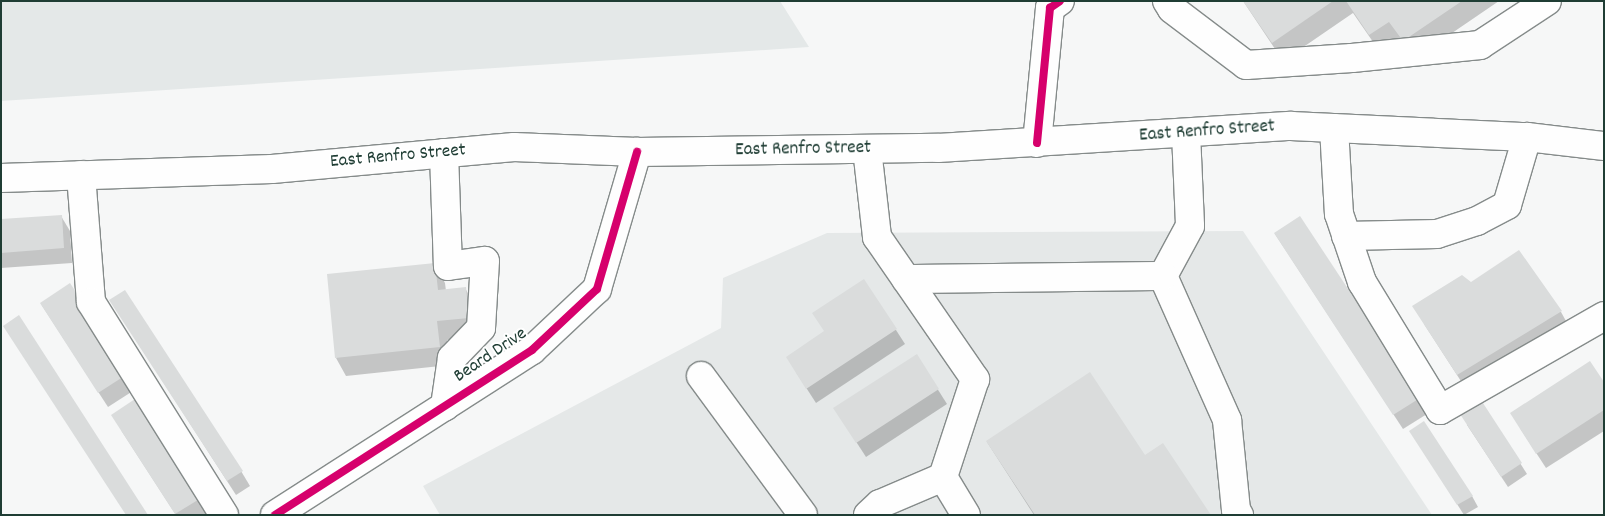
<!DOCTYPE html>
<html>
<head>
<meta charset="utf-8">
<style>
  body { margin:0 }
  #map { position:relative; width:1605px; height:516px; overflow:hidden; background:#f6f7f7; font-family:Dekko,sans-serif }
  div>[style] { position:absolute }
  [style*='--x'] { left:calc(var(--x)*1px); top:calc(var(--y)*1px); width:calc(var(--w)*1px); rotate:calc(var(--a)*1deg) }
  .built>* { inset:0; background:#e5e8e8 }
  .green>* { inset:0; background:#e4e8e8 }
  .shadow>* { inset:0; background:#0003 }
  .building>* { inset:0; background:#dadcdc }
  .roads { filter:drop-shadow(1px 0 #858b8a) drop-shadow(-1px 0 #858b8a) drop-shadow(0 1px #858b8a) drop-shadow(0 -1px #858b8a) }
  .minor>* { height:28px; margin:-14px; padding:0 14px; transform-origin:14px; border-radius:14px; background:#fefefe }
  .major>* { height:28px; margin:-14px; padding:0 14px; transform-origin:14px; border-radius:14px; background:#fefefe }
  .cycleway>* { height:8px; margin:-4px; padding:0 4px; transform-origin:4px; border-radius:4px; background:#d6006c }
  span { translate:-50% -50%; white-space:nowrap; text-align:center; line-height:1.15; -webkit-text-stroke:4px #fff; paint-order:stroke }
  .street-label { font-size:19px; color:#1f3d34 }
  .frame { position:absolute; inset:0; border:2px solid #1f3d34; pointer-events:none }
</style>
</head>
<body>
<div id="map">
  <div class="built">
    <i style="clip-path:polygon(1243px 231px,1432px 515px,440px 515px,423px 486px,721px 328px,723px 278px,827px 233px)"></i>
  </div>
  <div class="green">
    <i style="clip-path:polygon(1px 1px,780px 1px,809px 47px,1px 101px)"></i>
  </div>
  <div class="shadow">
    <i style="clip-path:polygon(1243px 1px,1499px 1px,1414px 59px,1400px 39px,1380px 52px,1353px 13px,1283px 61px)"></i>
    <i style="clip-path:polygon(61px 216px,70px 231px,72px 263px,1px 268px,1px 220px)"></i>
    <i style="clip-path:polygon(1300px 218px,1427px 414px,1403px 429px,1275px 234px)"></i>
    <i style="clip-path:polygon(434px 264px,445px 283px,446px 291px,465px 288px,476px 307px,479px 336px,447px 340px,450px 365px,346px 376px,336px 358px)"></i>
    <i style="clip-path:polygon(1471px 284px,1561px 312px,1571px 330px,1468px 392px,1424px 324px)"></i>
    <i style="clip-path:polygon(41px 304px,136px 389px,108px 407px)"></i>
    <i style="clip-path:polygon(120px 315px,241px 471px,250px 486px,236px 495px)"></i>
    <i style="clip-path:polygon(896px 330px,905px 344px,816px 403px,796px 372px,825px 332px)"></i>
    <i style="clip-path:polygon(916px 355px,947px 404px,866px 457px,844px 423px)"></i>
    <i style="clip-path:polygon(1604px 384px,1604px 431px,1546px 468px,1520px 428px)"></i>
    <i style="clip-path:polygon(1481px 401px,1527px 474px,1508px 487px,1467px 425px)"></i>
    <i style="clip-path:polygon(121px 430px,214px 510px,206px 515px,176px 515px)"></i>
    <i style="clip-path:polygon(1417px 441px,1472px 496px,1478px 507px,1464px 515px)"></i>
    <i style="clip-path:polygon(987px 442px,1145px 457px,1209px 515px,1034px 515px)"></i>
  </div>
  <div class="building">
    <i style="clip-path:polygon(1243px 1px,1333px 1px,1272px 43px)"></i>
    <i style="clip-path:polygon(1346px 1px,1462px 1px,1403px 41px,1389px 22px,1369px 35px)"></i>
    <i style="clip-path:polygon(62px 215px,64px 248px,1px 253px,1px 219px)"></i>
    <i style="clip-path:polygon(1300px 216px,1420px 398px,1393px 415px,1274px 233px)"></i>
    <i style="clip-path:polygon(1519px 250px,1562px 311px,1457px 375px,1412px 306px,1462px 275px,1471px 282px)"></i>
    <i style="clip-path:polygon(435px 263px,438px 290px,466px 287px,469px 318px,437px 321px,440px 347px,335px 358px,327px 274px)"></i>
    <i style="clip-path:polygon(864px 279px,897px 329px,806px 389px,786px 357px,824px 331px,812px 313px)"></i>
    <i style="clip-path:polygon(70px 283px,129px 373px,98px 393px,40px 303px)"></i>
    <i style="clip-path:polygon(125px 290px,243px 471px,227px 481px,109px 300px)"></i>
    <i style="clip-path:polygon(19px 315px,148px 515px,126px 515px,3px 326px)"></i>
    <i style="clip-path:polygon(917px 354px,939px 389px,856px 443px,833px 408px)"></i>
    <i style="clip-path:polygon(1590px 361px,1604px 382px,1604px 410px,1536px 454px,1510px 413px)"></i>
    <i style="clip-path:polygon(1090px 372px,1145px 455px,1163px 443px,1211px 515px,1035px 515px,986px 441px)"></i>
    <i style="clip-path:polygon(141px 395px,206px 495px,175px 514px,111px 415px)"></i>
    <i style="clip-path:polygon(1481px 400px,1522px 463px,1501px 477px,1460px 414px)"></i>
    <i style="clip-path:polygon(1424px 421px,1473px 496px,1457px 505px,1409px 431px)"></i>
  </div>
  <div class="roads">
    <div class="minor">
      <i style="--x:1167;--y:1;--w:9;--a:58"></i>
      <i style="--x:1172;--y:9;--w:93;--a:37.1"></i>
      <i style="--x:1246;--y:65;--w:106;--a:-3.8"></i>
      <i style="--x:1352;--y:58;--w:129;--a:-5.8"></i>
      <i style="--x:1480;--y:45;--w:80;--a:-33.3"></i>
      <i style="--x:1334;--y:128;--w:86;--a:86.7"></i>
      <i style="--x:1339;--y:214;--w:72;--a:71.3"></i>
      <i style="--x:1362;--y:282;--w:150;--a:58.6"></i>
      <i style="--x:1440;--y:410;--w:189;--a:-29.8"></i>
      <i style="--x:1186;--y:133;--w:93;--a:87.5"></i>
      <i style="--x:1190;--y:226;--w:57;--a:118.4"></i>
      <i style="--x:1163;--y:276;--w:158;--a:66"></i>
      <i style="--x:1227;--y:420;--w:90;--a:84.3"></i>
      <i style="--x:1236;--y:510;--w:6;--a:59"></i>
      <i style="--x:1037;--y:143;--w:136;--a:-84.5"></i>
      <i style="--x:1050;--y:8;--w:12;--a:-35"></i>
      <i style="--x:867;--y:149;--w:89;--a:83.5"></i>
      <i style="--x:877;--y:237;--w:173;--a:55.4"></i>
      <i style="--x:975;--y:379;--w:103;--a:108.1"></i>
      <i style="--x:943;--y:477;--w:44;--a:58.8"></i>
      <i style="--x:444;--y:153;--w:113;--a:88"></i>
      <i style="--x:448;--y:266;--w:37;--a:-8"></i>
      <i style="--x:485;--y:261;--w:67;--a:93.4"></i>
      <i style="--x:481;--y:328;--w:42;--a:134"></i>
      <i style="--x:452;--y:358;--w:49;--a:98.3"></i>
      <i style="--x:81;--y:175;--w:127;--a:85.5"></i>
      <i style="--x:91;--y:302;--w:251;--a:58"></i>
      <i style="--x:1346;--y:236;--w:91;--a:-1.3"></i>
      <i style="--x:1437;--y:234;--w:42;--a:-18"></i>
      <i style="--x:1477;--y:221;--w:34;--a:-28"></i>
      <i style="--x:1507;--y:205;--w:71;--a:-73.6"></i>
      <i style="--x:906;--y:279;--w:257;--a:-0.7"></i>
      <i style="--x:701;--y:376;--w:172;--a:53.7"></i>
      <i style="--x:275;--y:515;--w:305;--a:-32.7"></i>
      <i style="--x:532;--y:350;--w:89;--a:-43.2"></i>
      <i style="--x:597;--y:289;--w:143;--a:-73.7"></i>
      <i style="--x:868;--y:515;--w:16;--a:-43"></i>
      <i style="--x:880;--y:504;--w:69;--a:-23.2"></i>
    </div>
    <div class="major">
      <i style="--x:1;--y:178;--w:271;--a:-1.9"></i>
      <i style="--x:272;--y:169;--w:243;--a:-5.2"></i>
      <i style="--x:514;--y:147;--w:123;--a:2.3"></i>
      <i style="--x:637;--y:152;--w:301;--a:-0.8"></i>
      <i style="--x:938;--y:148;--w:354;--a:-3.6"></i>
      <i style="--x:1291;--y:126;--w:236;--a:2.7"></i>
      <i style="--x:1527;--y:137;--w:78;--a:6.7"></i>
    </div>
  </div>
  <div class="cycleway">
    <i style="--x:1037;--y:143;--w:136;--a:-84.5"></i>
    <i style="--x:1050;--y:8;--w:12;--a:-35"></i>
    <i style="--x:275;--y:515;--w:305;--a:-32.7"></i>
    <i style="--x:532;--y:350;--w:89;--a:-43.2"></i>
    <i style="--x:597;--y:289;--w:143;--a:-73.7"></i>
  </div>
  <div class="street-label">
    <span style="left:1207px;top:132px;rotate:-4deg">East Renfro Street</span>
    <span style="left:803px;top:150px;rotate:-1deg">East Renfro Street</span>
    <span style="left:398px;top:157px;rotate:-5deg">East Renfro Street</span>
    <span style="left:491px;top:356px;rotate:-34deg">Beard Drive</span>
  </div>
  <div class="frame"></div>
</div>
</body>
</html>
